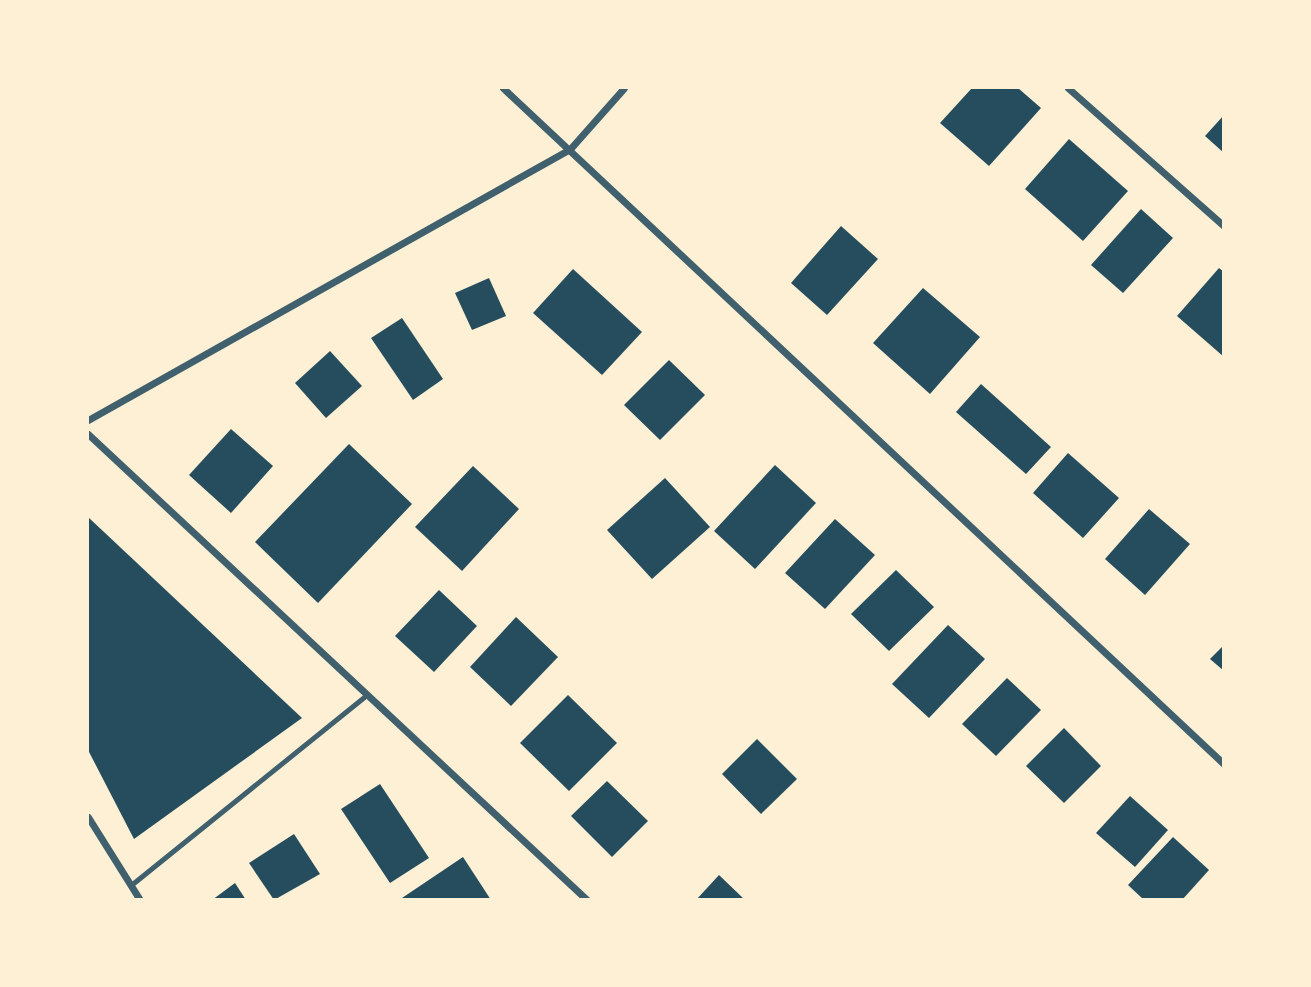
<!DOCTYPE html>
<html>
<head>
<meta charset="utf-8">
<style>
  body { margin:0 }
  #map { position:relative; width:1311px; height:987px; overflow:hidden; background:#fdf0d5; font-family:"Exo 2",sans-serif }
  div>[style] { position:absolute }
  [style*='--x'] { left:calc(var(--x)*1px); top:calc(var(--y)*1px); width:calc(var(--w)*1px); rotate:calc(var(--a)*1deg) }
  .building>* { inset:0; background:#264d5e }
  .service>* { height:5px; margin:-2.5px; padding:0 2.5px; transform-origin:2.5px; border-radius:2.5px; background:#3f606c }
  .minor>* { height:7px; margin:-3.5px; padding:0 3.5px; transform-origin:3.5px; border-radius:3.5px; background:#3f606c }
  span { translate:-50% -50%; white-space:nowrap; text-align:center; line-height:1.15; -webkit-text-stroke:5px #fdf0d5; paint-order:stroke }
  .frame { position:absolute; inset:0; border:89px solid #fdf0d5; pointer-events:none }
</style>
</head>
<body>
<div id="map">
  <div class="building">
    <i style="clip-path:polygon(972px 88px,1018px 88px,1041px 108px,989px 166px,940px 123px)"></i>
    <i style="clip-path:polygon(1224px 115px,1224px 153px,1205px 136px)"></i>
    <i style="clip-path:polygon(1069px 139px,1128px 191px,1083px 241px,1025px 189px)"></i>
    <i style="clip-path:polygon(1141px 209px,1173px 238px,1123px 293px,1091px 265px)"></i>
    <i style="clip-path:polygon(841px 226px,878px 259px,827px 315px,791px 283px)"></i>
    <i style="clip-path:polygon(1219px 268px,1224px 272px,1224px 357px,1177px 316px)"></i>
    <i style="clip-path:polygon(573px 269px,642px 332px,602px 375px,533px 313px)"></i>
    <i style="clip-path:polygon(489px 278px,506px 316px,472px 330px,455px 293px)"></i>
    <i style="clip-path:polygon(923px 288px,980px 337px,930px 394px,873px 343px)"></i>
    <i style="clip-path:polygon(402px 318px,443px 379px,413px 400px,371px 338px)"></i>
    <i style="clip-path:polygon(330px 351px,362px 386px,326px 418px,295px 383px)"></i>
    <i style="clip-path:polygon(669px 360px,705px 395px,660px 440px,624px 405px)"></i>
    <i style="clip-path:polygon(981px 384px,1051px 447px,1026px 474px,956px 412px)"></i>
    <i style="clip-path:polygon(231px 429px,273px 466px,231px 513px,189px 475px)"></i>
    <i style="clip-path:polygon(349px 444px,412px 504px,318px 603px,255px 542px)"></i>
    <i style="clip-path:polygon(1068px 453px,1119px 498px,1083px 538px,1033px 493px)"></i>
    <i style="clip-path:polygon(775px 465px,816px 503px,755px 569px,714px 531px)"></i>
    <i style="clip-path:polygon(473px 466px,519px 509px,462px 571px,415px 527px)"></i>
    <i style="clip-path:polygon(665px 478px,710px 527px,652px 579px,607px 530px)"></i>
    <i style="clip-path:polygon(1149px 509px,1190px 544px,1145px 595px,1105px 559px)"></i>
    <i style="clip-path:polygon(88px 517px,302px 718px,134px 839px,88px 750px)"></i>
    <i style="clip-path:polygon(835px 519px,875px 555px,825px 609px,785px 573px)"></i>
    <i style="clip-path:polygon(896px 570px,934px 607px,889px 651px,851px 614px)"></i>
    <i style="clip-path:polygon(439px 590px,477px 626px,434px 672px,395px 636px)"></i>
    <i style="clip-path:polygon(516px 617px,558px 657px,511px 706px,470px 667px)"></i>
    <i style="clip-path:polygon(948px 625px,985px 659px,929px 718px,892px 684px)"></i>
    <i style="clip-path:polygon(1224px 645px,1224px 671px,1210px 659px)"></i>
    <i style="clip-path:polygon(1007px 678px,1041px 710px,996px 756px,962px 724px)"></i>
    <i style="clip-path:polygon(568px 695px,617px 743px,569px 791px,520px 743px)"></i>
    <i style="clip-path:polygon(1064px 728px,1101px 766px,1064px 803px,1026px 766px)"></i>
    <i style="clip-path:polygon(757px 739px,797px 779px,761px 814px,722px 774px)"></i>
    <i style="clip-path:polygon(607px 781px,648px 821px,612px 857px,571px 816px)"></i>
    <i style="clip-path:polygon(380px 784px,429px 858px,390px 883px,341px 809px)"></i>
    <i style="clip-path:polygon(1130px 796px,1168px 830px,1135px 867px,1096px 833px)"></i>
    <i style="clip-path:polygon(294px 834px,320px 874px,274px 900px,249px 863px)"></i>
    <i style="clip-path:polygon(1173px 837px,1209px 870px,1182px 900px,1144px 900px,1128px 885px)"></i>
    <i style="clip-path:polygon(463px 857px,491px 900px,399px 900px)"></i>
    <i style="clip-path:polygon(719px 875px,745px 900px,696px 900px)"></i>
    <i style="clip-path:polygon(235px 883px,246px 900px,212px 900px)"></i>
  </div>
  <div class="service">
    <i style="--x:131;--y:885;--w:299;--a:-38.9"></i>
  </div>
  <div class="minor">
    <i style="--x:503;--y:88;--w:988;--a:43.16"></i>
    <i style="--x:1068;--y:88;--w:208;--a:41.5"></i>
    <i style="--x:88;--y:420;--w:553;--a:-29.35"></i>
    <i style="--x:570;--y:149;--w:81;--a:-48.5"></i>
    <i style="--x:88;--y:434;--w:683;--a:43.04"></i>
    <i style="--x:88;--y:817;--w:98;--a:57.9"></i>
  </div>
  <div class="frame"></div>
</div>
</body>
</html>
